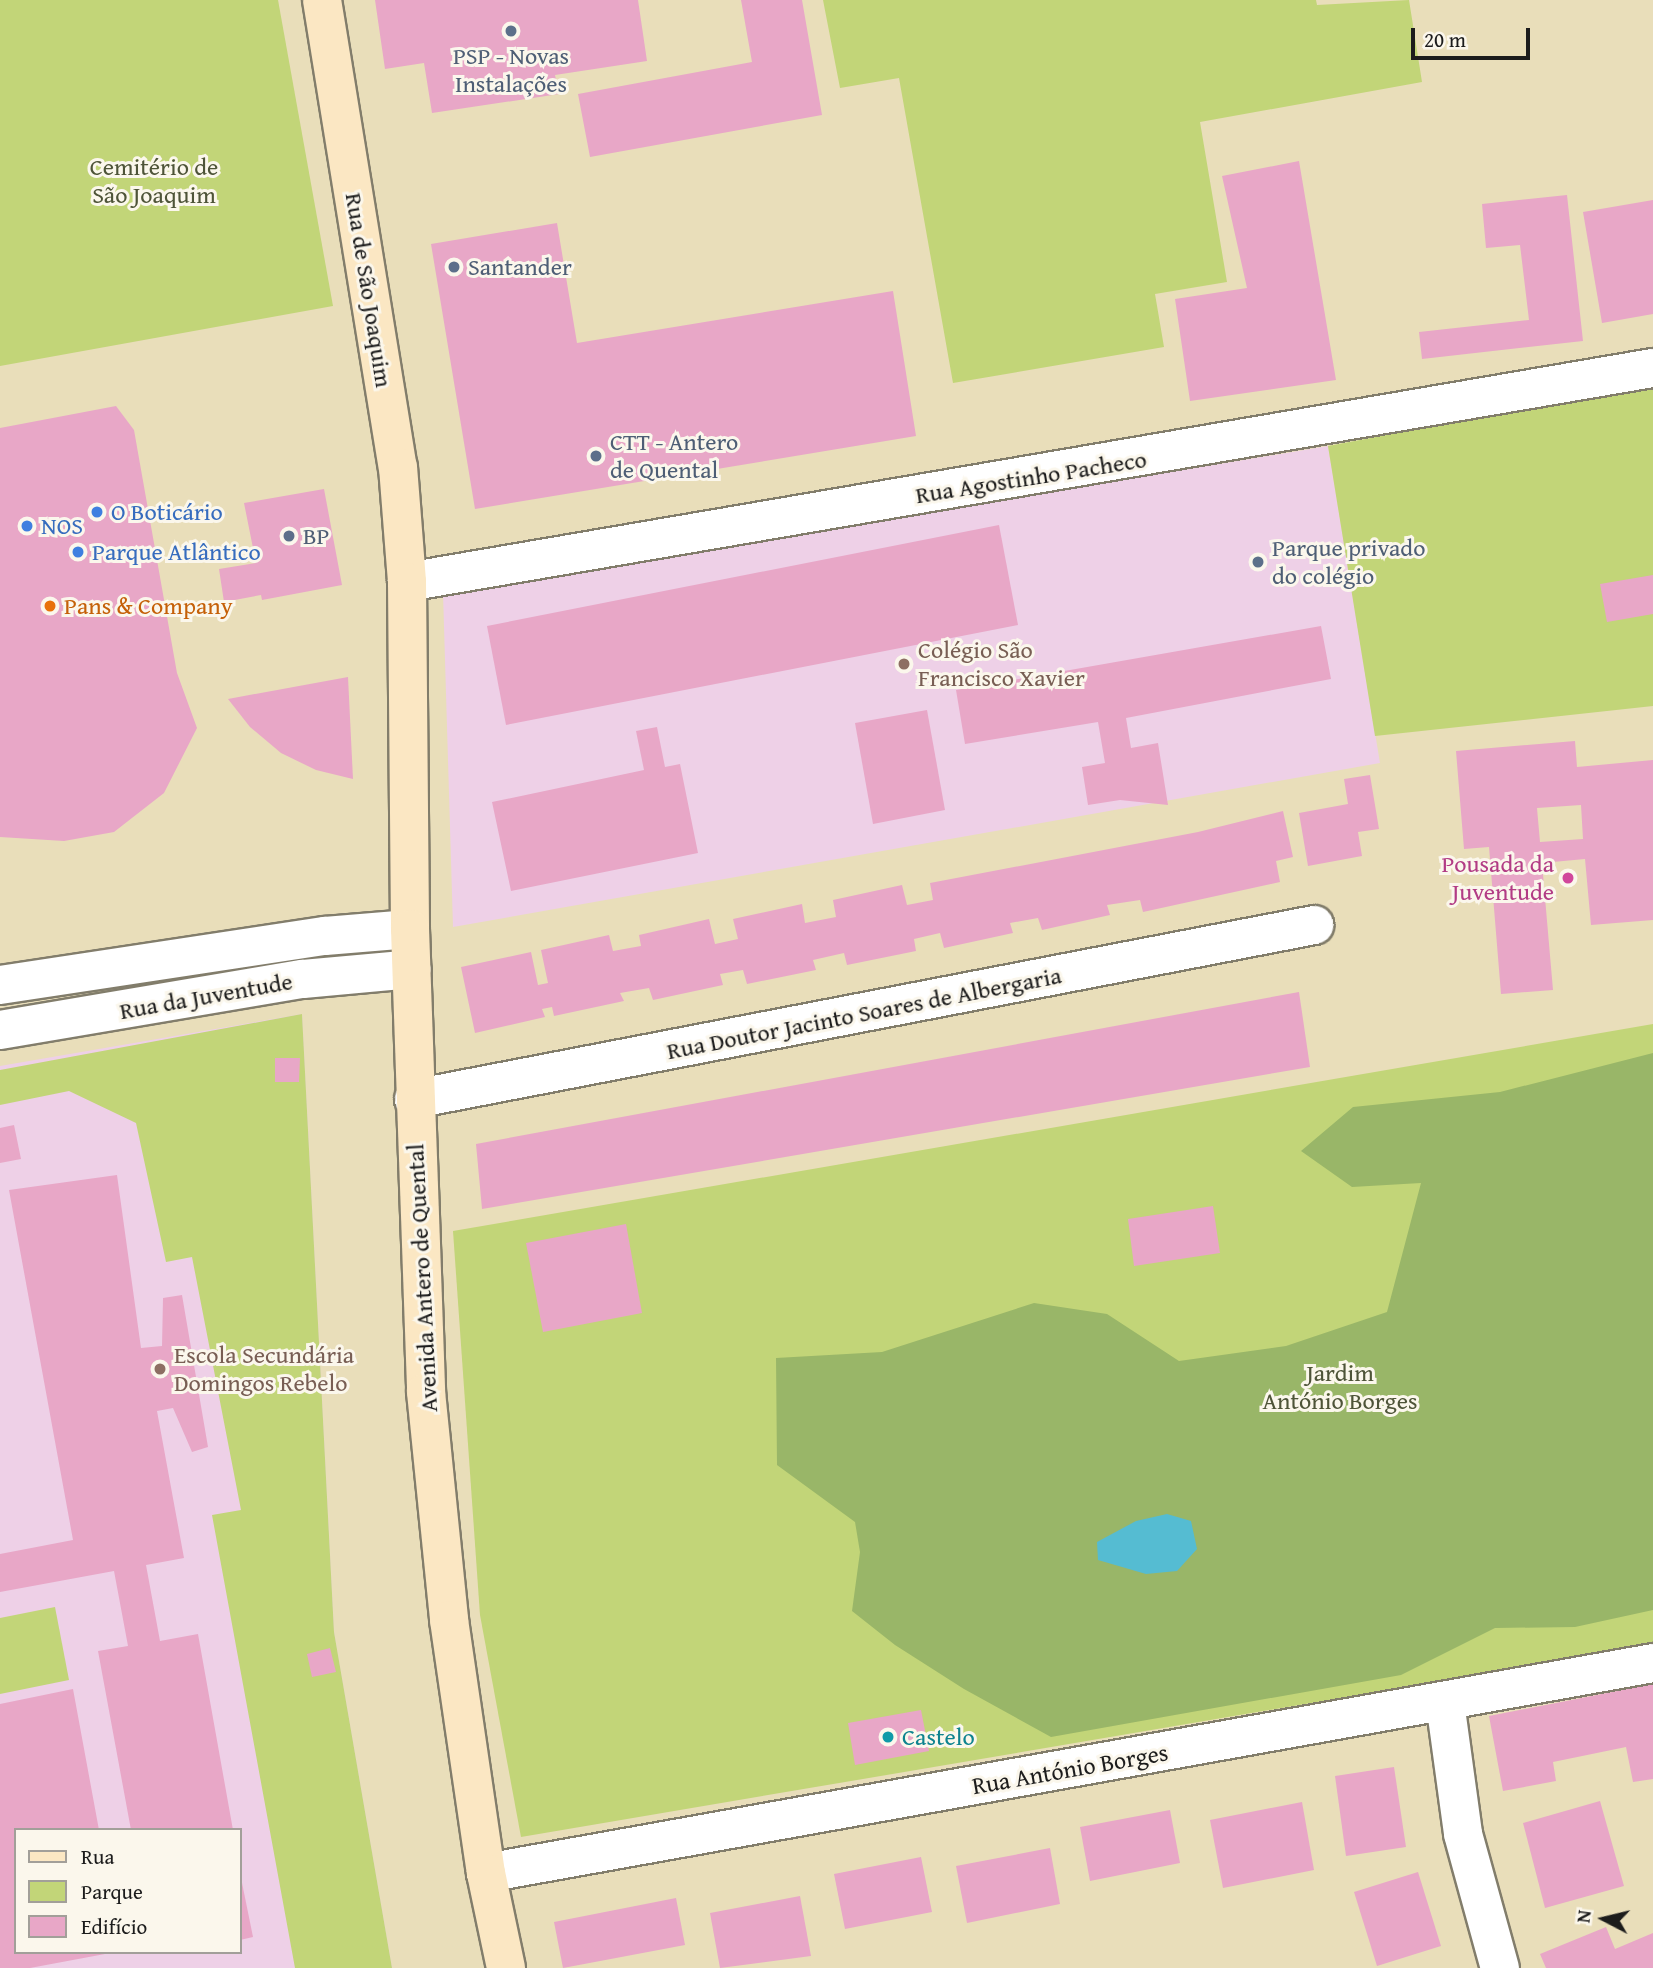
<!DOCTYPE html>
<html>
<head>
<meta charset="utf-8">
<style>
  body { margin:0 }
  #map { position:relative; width:1653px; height:1968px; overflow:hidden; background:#e9deba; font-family:"Gentium Book Plus",serif }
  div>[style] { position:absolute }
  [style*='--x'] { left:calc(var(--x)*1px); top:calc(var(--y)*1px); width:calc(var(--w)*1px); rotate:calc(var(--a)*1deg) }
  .built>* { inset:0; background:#eed0e7 }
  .green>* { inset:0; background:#c2d578 }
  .forest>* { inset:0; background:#99b668 }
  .water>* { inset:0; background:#55bcd2 }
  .building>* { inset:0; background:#e8a7c7 }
  .roads { filter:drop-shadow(2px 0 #827d6b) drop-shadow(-2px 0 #827d6b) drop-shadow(0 2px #827d6b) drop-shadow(0 -2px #827d6b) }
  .street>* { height:38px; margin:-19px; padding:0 19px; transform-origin:19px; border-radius:19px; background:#fff }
  .secondary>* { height:38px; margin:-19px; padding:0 19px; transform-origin:19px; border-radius:19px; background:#fbe7c3 }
  .dots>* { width:19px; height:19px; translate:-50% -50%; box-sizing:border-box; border:4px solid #fbf7ec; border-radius:50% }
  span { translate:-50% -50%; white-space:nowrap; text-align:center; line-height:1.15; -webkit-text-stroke:6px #fbf7ec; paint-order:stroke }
  .service-label { font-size:24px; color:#4e5e75 }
  .left { translate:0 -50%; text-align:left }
  .park-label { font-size:24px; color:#4e5438 }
  .street-label { font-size:24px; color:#1c1c1c }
  .shop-label { font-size:24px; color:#366cbe }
  .food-label { font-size:24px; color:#c56008 }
  .education-label { font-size:24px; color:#785e54 }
  .hotel-label { font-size:24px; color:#b23c85 }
  .right { translate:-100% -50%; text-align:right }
  .culture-label { font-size:24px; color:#0d838f }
  .legend { position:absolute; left:14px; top:1828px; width:228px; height:126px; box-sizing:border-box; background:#fbf7ec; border:2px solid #a29f99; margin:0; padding:9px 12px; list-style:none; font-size:21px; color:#1c1c1c }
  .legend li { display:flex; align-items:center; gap:14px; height:35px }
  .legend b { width:35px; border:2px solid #a29f99 }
  .north { position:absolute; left:1569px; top:1884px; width:70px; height:70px; -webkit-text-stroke:5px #fbf7ec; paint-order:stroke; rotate:277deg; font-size:19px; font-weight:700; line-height:28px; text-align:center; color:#1c1c1c }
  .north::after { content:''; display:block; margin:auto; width:24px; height:32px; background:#1c1c1c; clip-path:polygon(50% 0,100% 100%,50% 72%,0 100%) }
  .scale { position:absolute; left:1411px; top:28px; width:119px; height:32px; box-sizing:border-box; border:4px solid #1c1c1c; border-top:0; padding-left:9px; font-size:21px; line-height:24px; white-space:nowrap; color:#1c1c1c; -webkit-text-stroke:5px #fbf7ec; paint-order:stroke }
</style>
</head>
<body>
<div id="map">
  <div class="built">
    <i style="clip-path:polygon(1328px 446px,1380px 763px,453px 927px,443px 593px)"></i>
    <i style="clip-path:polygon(evenodd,302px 1014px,334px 1632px,392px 1968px,0 1968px,0 1066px,302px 1014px,16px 1830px,240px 1830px,240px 1952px,16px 1952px,16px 1830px)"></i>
  </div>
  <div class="green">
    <i style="clip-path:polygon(0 0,278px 0,333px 306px,0 366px)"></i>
    <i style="clip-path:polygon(823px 0,1316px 0,1317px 5px,1409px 0,1422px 82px,1200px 122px,1227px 282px,1155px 294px,1164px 347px,953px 383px,899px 78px,840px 88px)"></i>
    <i style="clip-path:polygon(1653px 385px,1653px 706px,1375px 736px,1328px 446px)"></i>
    <i style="clip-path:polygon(302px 1014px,334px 1632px,392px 1968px,295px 1968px,212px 1515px,241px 1510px,192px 1257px,166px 1262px,136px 1123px,69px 1091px,0 1105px,0 1070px)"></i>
    <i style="clip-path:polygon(1653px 1024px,1653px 1645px,521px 1837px,480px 1615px,453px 1231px)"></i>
    <i style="clip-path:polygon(55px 1607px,69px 1680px,0 1694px,0 1618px)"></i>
  </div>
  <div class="forest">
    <i style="clip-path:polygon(1653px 1053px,1653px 1610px,1575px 1627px,1495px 1628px,1401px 1675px,1051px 1737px,964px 1689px,895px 1645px,852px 1611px,860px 1552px,855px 1522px,777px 1465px,776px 1358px,882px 1352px,1034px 1303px,1107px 1314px,1179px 1361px,1286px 1346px,1387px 1312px,1421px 1183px,1352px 1187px,1301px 1151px,1353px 1107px,1500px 1092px)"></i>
  </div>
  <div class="water">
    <i style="clip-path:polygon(1167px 1514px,1191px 1521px,1197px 1549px,1177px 1571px,1146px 1574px,1098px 1560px,1097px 1542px,1136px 1521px)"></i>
  </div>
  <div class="building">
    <i style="clip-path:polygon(375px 0,638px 0,647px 61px,555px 75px,559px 94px,432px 113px,424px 63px,385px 69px)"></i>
    <i style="clip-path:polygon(741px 0,802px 0,822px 115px,590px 157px,578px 94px,752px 62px)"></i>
    <i style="clip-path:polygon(1299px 161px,1336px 380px,1190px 401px,1175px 299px,1247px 288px,1222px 176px)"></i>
    <i style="clip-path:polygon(1567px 195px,1583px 341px,1422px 359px,1419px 332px,1529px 320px,1520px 245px,1486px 248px,1482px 204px)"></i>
    <i style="clip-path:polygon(1653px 200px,1653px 314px,1602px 323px,1583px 212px)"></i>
    <i style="clip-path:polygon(557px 223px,577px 343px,893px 291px,916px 436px,475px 509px,431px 244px)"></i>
    <i style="clip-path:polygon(116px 406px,134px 430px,177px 673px,197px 728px,164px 793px,114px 832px,64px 841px,0 837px,0 428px)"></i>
    <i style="clip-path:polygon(324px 489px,342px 585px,262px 600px,261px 595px,224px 602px,219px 569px,256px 563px,244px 503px)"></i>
    <i style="clip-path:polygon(999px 525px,1018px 625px,506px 725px,487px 626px)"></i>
    <i style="clip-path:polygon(1653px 575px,1653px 614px,1607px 622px,1600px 584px)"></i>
    <i style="clip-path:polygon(1321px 626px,1331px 679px,1126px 718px,1131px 748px,1158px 743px,1168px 805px,1120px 800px,1088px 805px,1082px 767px,1105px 763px,1098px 722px,965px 744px,956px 690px)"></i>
    <i style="clip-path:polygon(348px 677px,353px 779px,316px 770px,281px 753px,250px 727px,228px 699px)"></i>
    <i style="clip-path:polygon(927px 710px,945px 810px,873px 824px,855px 723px)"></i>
    <i style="clip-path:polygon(657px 727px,665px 767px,680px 764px,698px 853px,511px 891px,492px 802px,644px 770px,636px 731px)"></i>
    <i style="clip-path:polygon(evenodd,1575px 741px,1577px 767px,1653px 760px,1653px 920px,1591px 925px,1585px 859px,1542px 863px,1553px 990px,1501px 994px,1489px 847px,1464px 849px,1456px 751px,1575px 741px,1581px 805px,1583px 839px,1540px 842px,1537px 808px,1581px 805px)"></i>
    <i style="clip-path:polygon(1370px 775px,1379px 829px,1358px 832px,1362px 856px,1308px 866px,1299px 813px,1348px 804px,1344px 779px)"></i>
    <i style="clip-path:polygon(1283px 811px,1293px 857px,1276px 861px,1280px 882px,1143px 912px,1140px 900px,1107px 905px,1110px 915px,1042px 930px,1038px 918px,1010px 923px,1013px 933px,944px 948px,940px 933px,914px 939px,916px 951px,847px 965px,844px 953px,813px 960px,816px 970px,747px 984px,743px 970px,720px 974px,723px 985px,653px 1000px,649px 988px,620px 993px,624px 1001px,554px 1016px,552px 1007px,542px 1009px,545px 1017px,475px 1033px,461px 967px,531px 952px,538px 985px,548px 983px,541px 950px,609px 935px,613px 951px,641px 946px,639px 935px,709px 919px,715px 944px,738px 939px,733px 919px,802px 904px,805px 923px,836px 917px,833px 900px,902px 885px,907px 905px,933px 900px,930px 883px,1198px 832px)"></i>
    <i style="clip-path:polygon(1299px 992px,1310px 1067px,482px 1209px,476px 1144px)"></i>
    <i style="clip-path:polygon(275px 1058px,300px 1058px,299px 1082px,275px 1082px)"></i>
    <i style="clip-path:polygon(14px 1125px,21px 1159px,0 1163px,0 1128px)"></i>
    <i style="clip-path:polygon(117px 1175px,141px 1348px,162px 1346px,163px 1298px,182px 1295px,208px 1447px,192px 1452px,173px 1408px,157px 1411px,184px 1558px,146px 1565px,160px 1641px,198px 1634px,233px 1830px,131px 1830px,98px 1651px,128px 1646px,114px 1571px,0 1592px,0 1554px,73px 1540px,9px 1190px)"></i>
    <i style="clip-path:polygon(1213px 1206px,1220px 1253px,1134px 1266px,1128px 1219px)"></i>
    <i style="clip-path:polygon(626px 1224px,642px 1313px,543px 1332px,526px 1243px)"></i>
    <i style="clip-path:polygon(330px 1648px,336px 1672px,312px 1677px,307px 1654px)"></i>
    <i style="clip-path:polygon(1653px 1684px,1653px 1779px,1633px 1782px,1626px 1747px,1553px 1762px,1556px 1781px,1503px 1791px,1489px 1716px)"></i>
    <i style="clip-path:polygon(73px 1689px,99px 1830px,16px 1830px,16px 1952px,105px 1954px,30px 1968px,0 1968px,0 1704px)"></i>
    <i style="clip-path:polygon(921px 1710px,929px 1751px,855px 1765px,848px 1723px)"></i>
    <i style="clip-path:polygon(1394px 1767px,1406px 1847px,1346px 1856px,1335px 1776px)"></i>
    <i style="clip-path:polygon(1600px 1801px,1624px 1886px,1545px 1908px,1523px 1823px)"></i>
    <i style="clip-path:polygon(1302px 1802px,1314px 1870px,1223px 1888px,1210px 1820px)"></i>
    <i style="clip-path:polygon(1170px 1810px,1180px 1863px,1090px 1881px,1080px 1827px)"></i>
    <i style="clip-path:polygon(1050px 1848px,1060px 1904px,967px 1923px,956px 1866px)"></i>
    <i style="clip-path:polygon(921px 1857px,932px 1912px,845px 1929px,834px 1874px)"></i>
    <i style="clip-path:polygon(1418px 1872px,1441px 1946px,1377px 1966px,1354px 1892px)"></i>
    <i style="clip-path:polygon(240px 1873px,253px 1937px,240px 1940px)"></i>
    <i style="clip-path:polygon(800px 1896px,811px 1956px,720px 1968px,710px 1913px)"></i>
    <i style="clip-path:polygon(676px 1898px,685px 1945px,563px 1968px,554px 1922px)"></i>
    <i style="clip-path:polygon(1606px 1927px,1615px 1949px,1653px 1933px,1653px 1968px,1546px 1968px,1540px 1954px)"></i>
  </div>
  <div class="roads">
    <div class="street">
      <i style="--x:407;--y:582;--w:1264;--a:-9.75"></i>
      <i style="--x:0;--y:985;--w:329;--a:-8.6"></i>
      <i style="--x:325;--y:936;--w:85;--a:-4.7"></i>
      <i style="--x:0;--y:1030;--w:307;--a:-9.6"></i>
      <i style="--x:303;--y:979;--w:109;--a:-5.2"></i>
      <i style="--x:414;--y:1099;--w:917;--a:-10.94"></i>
      <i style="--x:1445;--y:1702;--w:133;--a:82.2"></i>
      <i style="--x:1463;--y:1834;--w:139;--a:74.6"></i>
      <i style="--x:486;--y:1873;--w:1186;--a:-10.2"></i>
    </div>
    <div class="secondary">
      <i style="--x:322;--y:0;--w:473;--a:80.8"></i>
      <i style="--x:398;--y:467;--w:115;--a:85.5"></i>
      <i style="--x:407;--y:582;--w:347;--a:89.5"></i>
      <i style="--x:410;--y:929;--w:463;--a:88"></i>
      <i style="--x:426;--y:1392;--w:229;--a:84.2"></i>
      <i style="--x:449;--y:1620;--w:256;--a:81.7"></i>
      <i style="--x:486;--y:1873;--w:97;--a:78.1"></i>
    </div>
  </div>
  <div class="dots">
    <i style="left:511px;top:31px;background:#5c6f8a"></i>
    <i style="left:454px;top:267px;background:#5c6f8a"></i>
    <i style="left:596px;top:456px;background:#5c6f8a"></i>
    <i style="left:97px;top:512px;background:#3f7fe0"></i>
    <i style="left:27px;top:526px;background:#3f7fe0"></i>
    <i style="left:289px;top:536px;background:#5c6f8a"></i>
    <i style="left:78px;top:552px;background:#3f7fe0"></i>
    <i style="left:1258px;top:562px;background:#5c6f8a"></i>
    <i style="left:50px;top:606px;background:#e8710a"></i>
    <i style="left:904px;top:664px;background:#8d6e63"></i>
    <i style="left:1568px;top:878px;background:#d1479c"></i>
    <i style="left:160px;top:1369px;background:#8d6e63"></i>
    <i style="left:888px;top:1737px;background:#0f9aa8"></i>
  </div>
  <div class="service-label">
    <span style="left:511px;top:70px">PSP - Novas<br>Instalações</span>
    <span class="left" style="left:468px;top:267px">Santander</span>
    <span class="left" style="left:610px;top:456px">CTT - Antero<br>de Quental</span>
    <span class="left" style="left:303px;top:536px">BP</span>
    <span class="left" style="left:1272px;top:562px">Parque privado<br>do colégio</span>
  </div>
  <div class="park-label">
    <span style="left:154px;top:181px">Cemitério de<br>São Joaquim</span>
    <span style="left:1340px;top:1387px">Jardim<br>António Borges</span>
  </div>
  <div class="street-label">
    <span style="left:369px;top:290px;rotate:81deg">Rua de São Joaquim</span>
    <span style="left:1031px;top:477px;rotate:-9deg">Rua Agostinho Pacheco</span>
    <span style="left:206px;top:996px;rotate:-10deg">Rua da Juventude</span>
    <span style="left:864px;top:1013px;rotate:-11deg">Rua Doutor Jacinto Soares de Albergaria</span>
    <span style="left:422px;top:1278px;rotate:-93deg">Avenida Antero de Quental</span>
    <span style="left:1070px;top:1769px;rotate:-10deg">Rua António Borges</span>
  </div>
  <div class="shop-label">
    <span class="left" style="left:111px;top:512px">O Boticário</span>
    <span class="left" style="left:41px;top:526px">NOS</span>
    <span class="left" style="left:92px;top:552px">Parque Atlântico</span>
  </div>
  <div class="food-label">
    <span class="left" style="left:64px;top:606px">Pans &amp; Company</span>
  </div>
  <div class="education-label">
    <span class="left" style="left:918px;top:664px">Colégio São<br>Francisco Xavier</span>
    <span class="left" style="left:174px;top:1369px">Escola Secundária<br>Domingos Rebelo</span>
  </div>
  <div class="hotel-label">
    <span class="right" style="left:1554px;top:878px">Pousada da<br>Juventude</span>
  </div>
  <div class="culture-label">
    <span class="left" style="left:902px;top:1737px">Castelo</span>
  </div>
  <ul class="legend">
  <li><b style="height:9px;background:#fbe7c3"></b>Rua</li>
  <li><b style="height:19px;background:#c2d578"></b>Parque</li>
  <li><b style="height:19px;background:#e8a7c7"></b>Edifício</li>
  </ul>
  <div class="north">N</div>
  <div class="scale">20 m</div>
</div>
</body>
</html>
